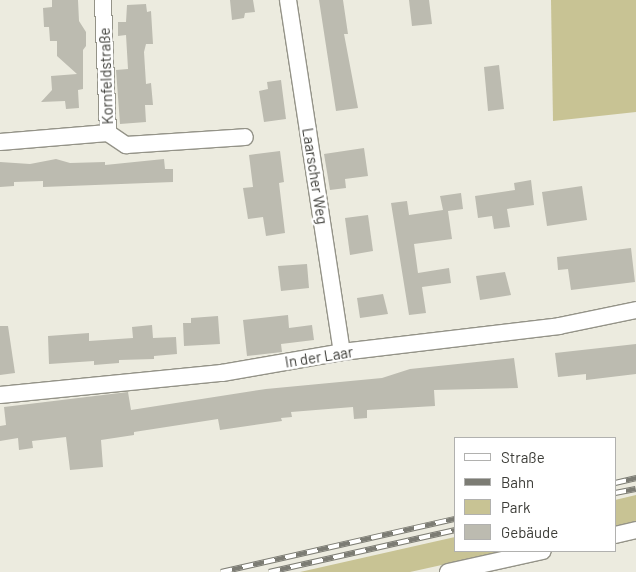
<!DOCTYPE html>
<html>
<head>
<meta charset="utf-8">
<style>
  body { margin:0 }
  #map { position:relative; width:636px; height:572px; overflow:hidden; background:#ecebdf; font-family:Barlow,sans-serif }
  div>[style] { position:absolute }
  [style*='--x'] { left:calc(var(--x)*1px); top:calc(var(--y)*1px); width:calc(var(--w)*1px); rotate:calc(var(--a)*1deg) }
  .green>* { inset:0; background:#c8c394 }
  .building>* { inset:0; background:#bcbbb0 }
  .roads { filter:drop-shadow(1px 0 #949388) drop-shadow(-1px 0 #949388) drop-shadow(0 1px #949388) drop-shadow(0 -1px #949388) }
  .street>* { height:16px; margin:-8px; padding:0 8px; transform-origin:8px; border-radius:8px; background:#fff }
  .rail>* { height:5.5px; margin-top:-2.75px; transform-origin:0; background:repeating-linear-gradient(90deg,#fff 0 11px,#7c7c74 0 22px); box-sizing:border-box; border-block:1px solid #7c7c74 }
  span { translate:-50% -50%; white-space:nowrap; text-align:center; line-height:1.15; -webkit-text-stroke:5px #fff; paint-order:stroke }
  .street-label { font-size:15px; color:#3c3c37 }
  .legend { position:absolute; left:454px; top:437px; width:162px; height:115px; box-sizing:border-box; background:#fff; border:1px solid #b1b1af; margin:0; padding:6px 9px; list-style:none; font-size:15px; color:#3c3c37 }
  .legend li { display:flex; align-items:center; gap:10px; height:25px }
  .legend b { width:25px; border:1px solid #b1b1af }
</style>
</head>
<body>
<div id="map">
  <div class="green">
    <i style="clip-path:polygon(551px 0,636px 0,636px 112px,553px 121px)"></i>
    <i style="clip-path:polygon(636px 495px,636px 522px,615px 526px,615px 500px)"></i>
    <i style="clip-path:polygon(455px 537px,455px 551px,505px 551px,410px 572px,300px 572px)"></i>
  </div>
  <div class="building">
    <i style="clip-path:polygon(52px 0,78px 0,79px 21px,86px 32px,86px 46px,83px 50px,83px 89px,78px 90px,79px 108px,66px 109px,65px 101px,41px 102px,52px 90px,51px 76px,77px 74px,57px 56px,57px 41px,50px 41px,49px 27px,44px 27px,43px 8px,52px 7px)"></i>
    <i style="clip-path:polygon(230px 0,253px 0,255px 12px,245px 13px,244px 18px,232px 20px)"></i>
    <i style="clip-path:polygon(319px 0,343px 0,348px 34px,344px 34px,358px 108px,336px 111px)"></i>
    <i style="clip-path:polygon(409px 0,429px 0,432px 24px,412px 26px)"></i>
    <i style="clip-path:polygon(146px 4px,147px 12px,151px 11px,153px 44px,146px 44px,144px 52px,146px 84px,151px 83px,153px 105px,145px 105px,146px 122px,120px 124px,116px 70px,128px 69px,126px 35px,118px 36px,118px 22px,126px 22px,127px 5px)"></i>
    <i style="clip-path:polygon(499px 65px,504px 109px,488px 111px,484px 67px)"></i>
    <i style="clip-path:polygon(281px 80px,286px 119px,264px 122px,259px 91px,268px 89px,267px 82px)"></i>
    <i style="clip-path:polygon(364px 148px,368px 176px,345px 179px,346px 188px,330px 190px,324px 154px)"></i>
    <i style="clip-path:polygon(280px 151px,284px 182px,279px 183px,285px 233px,266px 236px,263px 217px,248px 219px,243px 188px,253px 187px,249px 155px)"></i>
    <i style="clip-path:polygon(56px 159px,70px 163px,105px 162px,105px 165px,164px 159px,165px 169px,173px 169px,173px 182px,43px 187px,43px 181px,14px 182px,14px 186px,0 187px,0 162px,30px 164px)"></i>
    <i style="clip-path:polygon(531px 180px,534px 205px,507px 209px,510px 227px,494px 229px,492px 216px,478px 218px,475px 196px,515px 190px,514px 183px)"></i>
    <i style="clip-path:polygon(582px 186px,587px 220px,547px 226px,542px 192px)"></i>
    <i style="clip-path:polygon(461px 193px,463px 209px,448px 211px,452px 239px,414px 244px,418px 273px,449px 268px,451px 283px,422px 287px,426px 313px,409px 315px,391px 203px,407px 201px,409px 215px,443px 210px,440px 196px)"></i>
    <i style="clip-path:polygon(368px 215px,373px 251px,350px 255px,345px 218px)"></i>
    <i style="clip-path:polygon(631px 248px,635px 282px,571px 290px,568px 269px,558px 270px,557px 257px)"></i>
    <i style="clip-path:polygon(307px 264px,309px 288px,281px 291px,278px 266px)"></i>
    <i style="clip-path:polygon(505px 272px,511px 295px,480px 300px,476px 276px)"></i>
    <i style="clip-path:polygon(383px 294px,388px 314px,360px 318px,357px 298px)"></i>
    <i style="clip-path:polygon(288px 315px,289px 328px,312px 325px,314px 340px,281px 344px,282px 352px,247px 356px,243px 320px)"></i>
    <i style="clip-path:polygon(218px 316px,220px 344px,184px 346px,183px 323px,191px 323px,191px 318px)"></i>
    <i style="clip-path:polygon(152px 325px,153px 338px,176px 337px,177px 354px,154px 356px,154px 359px,119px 360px,119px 363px,94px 365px,94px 361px,49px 364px,48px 336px,89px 333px,89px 341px,133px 338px,132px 327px)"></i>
    <i style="clip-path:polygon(0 326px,8px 326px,15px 373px,0 375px)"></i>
    <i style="clip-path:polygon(636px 344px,636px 374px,586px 380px,586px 374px,558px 377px,555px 353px)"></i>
    <i style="clip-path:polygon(514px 358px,518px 388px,434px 390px,435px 406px,367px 410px,367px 418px,354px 419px,353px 407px,291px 412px,292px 417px,281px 418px,282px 421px,220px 430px,218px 419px,134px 432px,134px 435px,101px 440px,103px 467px,70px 470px,66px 437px,32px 441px,33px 448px,19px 450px,18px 438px,0 441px,0 426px,6px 425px,4px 407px,128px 392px,131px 410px,266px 389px,382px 378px,410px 369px)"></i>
  </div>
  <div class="roads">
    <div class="street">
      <i style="--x:288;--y:0;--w:356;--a:81.3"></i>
      <i style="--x:108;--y:133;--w:22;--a:34"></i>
      <i style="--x:126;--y:145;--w:119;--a:-3.8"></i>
      <i style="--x:0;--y:142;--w:108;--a:-4.8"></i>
      <i style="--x:108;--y:133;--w:133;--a:-92.2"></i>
      <i style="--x:0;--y:395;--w:223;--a:-5.7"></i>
      <i style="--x:222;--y:373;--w:122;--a:-9.9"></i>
      <i style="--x:342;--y:352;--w:219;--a:-6.8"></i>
      <i style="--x:559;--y:326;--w:79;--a:-11.7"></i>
      <i style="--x:615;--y:535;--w:22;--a:-13"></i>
      <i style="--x:448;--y:572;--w:97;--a:-12.5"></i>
    </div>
  </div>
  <div class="rail">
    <i style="--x:615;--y:483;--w:22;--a:-13"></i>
    <i style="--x:615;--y:493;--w:21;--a:-11"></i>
    <i style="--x:221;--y:572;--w:240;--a:-12.8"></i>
    <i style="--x:269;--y:572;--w:191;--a:-12.7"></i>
  </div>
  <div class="street-label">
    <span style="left:106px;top:76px;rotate:-92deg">Kornfeldstraße</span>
    <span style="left:315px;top:176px;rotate:81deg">Laarscher Weg</span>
    <span style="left:319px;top:357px;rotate:-9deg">In der Laar</span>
  </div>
  <ul class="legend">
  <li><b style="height:6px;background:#fff"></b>Straße</li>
  <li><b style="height:6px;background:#7c7c74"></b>Bahn</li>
  <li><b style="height:14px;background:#c8c394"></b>Park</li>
  <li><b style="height:14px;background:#bcbbb0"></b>Gebäude</li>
  </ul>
</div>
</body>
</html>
